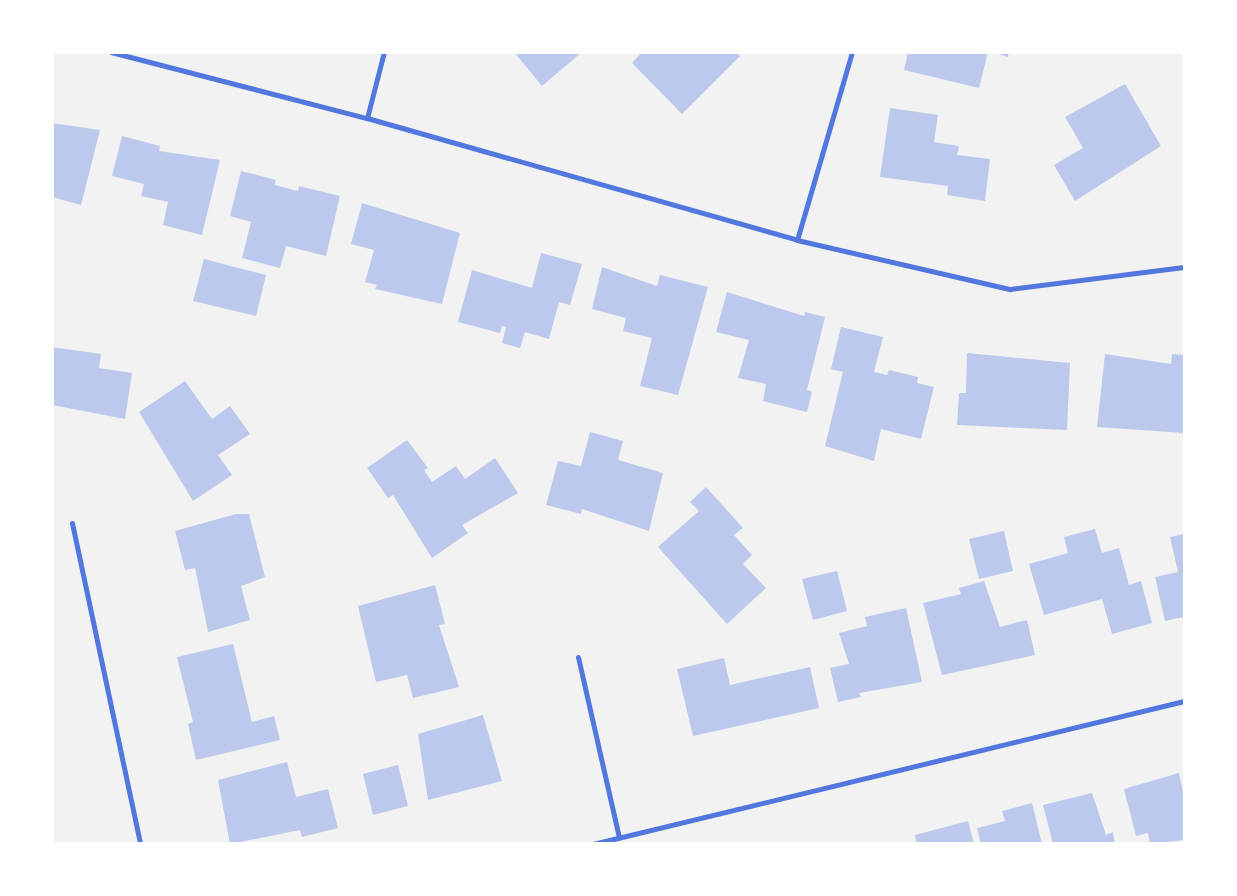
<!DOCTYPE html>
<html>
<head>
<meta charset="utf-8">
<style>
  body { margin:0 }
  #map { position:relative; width:1237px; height:896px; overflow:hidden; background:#f2f2f2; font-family:"Varela Round",sans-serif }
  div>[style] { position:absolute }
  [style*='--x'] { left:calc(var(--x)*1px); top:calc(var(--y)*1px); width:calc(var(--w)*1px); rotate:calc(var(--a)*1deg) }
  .building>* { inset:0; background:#bdc9ec }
  .minor>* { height:5px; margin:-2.5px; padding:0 2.5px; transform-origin:2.5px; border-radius:2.5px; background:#5277de }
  span { translate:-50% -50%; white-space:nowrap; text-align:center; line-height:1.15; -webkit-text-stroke:4.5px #fff; paint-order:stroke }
  .frame { position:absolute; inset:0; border:54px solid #fff; pointer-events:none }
</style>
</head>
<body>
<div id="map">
  <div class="building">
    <i style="clip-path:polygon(514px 52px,582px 52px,542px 86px)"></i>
    <i style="clip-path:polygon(642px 52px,737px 52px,740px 56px,682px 114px,632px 63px)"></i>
    <i style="clip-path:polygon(908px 52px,988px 52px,979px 88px,904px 70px)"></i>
    <i style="clip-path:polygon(992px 52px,1009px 52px,1008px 57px)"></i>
    <i style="clip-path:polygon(1125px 84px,1161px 146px,1075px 201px,1054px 165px,1083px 148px,1065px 117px)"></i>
    <i style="clip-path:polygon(890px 108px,938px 115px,934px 142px,959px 146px,957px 155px,990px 159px,985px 201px,947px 195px,948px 186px,880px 177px)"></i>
    <i style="clip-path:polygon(52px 123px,100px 130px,81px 205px,52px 197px)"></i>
    <i style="clip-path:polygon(122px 136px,160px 146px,159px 151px,220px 160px,202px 235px,163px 225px,168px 202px,141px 196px,144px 184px,112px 176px)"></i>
    <i style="clip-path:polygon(241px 171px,276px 180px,275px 185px,298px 191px,299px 186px,340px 196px,326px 256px,286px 246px,280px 268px,242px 258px,251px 222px,230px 216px)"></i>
    <i style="clip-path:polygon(362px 203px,460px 233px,442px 304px,375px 289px,377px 285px,365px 282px,374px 250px,351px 244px)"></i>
    <i style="clip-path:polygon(541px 253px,582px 264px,570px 305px,559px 302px,549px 339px,525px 332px,520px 348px,502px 343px,506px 327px,502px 326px,500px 333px,458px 322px,472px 270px,532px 288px)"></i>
    <i style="clip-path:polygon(204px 259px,266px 275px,256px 316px,193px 301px)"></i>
    <i style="clip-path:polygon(602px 267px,657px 286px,660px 275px,708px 287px,678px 395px,640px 386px,652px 338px,623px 331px,626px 318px,592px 309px)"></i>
    <i style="clip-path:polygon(727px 292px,804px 316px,805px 312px,825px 317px,807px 390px,812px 392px,807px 412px,763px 401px,766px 384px,738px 378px,749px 340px,716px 332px)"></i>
    <i style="clip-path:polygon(841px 327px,883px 337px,874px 372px,887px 375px,889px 370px,918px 377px,917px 383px,934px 387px,921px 439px,881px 429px,874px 461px,825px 446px,843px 372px,831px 369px)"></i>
    <i style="clip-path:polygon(52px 347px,101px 354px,99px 368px,132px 373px,125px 419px,52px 405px)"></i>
    <i style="clip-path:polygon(967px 353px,1070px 363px,1067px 430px,957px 425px,959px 393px,966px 393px)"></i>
    <i style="clip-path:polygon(1105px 354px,1171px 364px,1172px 354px,1184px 355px,1184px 433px,1097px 427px)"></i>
    <i style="clip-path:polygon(185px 381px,212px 419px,230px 406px,250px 434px,218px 455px,232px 475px,193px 501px,139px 412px)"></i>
    <i style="clip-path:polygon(590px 432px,623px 441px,618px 460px,663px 473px,649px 531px,582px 509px,581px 514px,546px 505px,558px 461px,581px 466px)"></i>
    <i style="clip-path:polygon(407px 440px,428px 468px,424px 470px,432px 482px,456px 466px,465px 479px,495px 458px,518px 493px,462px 525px,468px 533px,432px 558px,393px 495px,388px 498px,367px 468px)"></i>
    <i style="clip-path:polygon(706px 487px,743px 528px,734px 535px,752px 555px,743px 564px,766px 588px,727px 624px,658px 547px,699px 511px,690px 502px)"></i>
    <i style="clip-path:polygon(236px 514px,249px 514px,265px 577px,241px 586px,250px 620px,208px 632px,195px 568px,185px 570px,175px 531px)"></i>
    <i style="clip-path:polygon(1095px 529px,1102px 553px,1119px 548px,1129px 585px,1141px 581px,1152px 623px,1112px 634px,1102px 599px,1044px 615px,1029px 564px,1068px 553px,1064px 537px)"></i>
    <i style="clip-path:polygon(1004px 531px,1013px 571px,979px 579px,969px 539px)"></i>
    <i style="clip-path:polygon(1184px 534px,1184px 617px,1165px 621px,1155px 577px,1178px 572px,1170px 537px)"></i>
    <i style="clip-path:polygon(837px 571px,847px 611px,813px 620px,802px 579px)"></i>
    <i style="clip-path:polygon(984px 581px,1000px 627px,1027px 620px,1035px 655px,942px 675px,923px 603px,961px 594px,959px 588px)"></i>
    <i style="clip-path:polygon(435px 585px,445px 624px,439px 625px,459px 687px,413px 698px,407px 675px,376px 682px,358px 606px)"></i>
    <i style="clip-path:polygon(906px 608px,922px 682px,859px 693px,861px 697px,838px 702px,830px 668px,849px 664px,839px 633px,867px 626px,865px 617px)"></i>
    <i style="clip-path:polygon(233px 644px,252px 722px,274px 716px,280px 740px,196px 760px,188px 724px,193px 722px,177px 657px)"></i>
    <i style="clip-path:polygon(724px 658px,730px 685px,810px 667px,819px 708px,693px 736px,677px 669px)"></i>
    <i style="clip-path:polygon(483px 715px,502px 781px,428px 800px,418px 734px)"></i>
    <i style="clip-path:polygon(287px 762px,296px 797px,328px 789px,338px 828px,302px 837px,300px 830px,230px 844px,218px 780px)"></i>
    <i style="clip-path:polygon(398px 765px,408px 806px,373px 815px,363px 774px)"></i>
    <i style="clip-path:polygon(1179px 773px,1184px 797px,1184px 840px,1150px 844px,1148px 833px,1136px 836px,1124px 789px)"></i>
    <i style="clip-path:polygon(1092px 793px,1106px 835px,1113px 832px,1115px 844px,1053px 844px,1043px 805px)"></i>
    <i style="clip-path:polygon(1032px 803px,1042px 844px,981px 844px,977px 828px,1005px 821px,1002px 811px)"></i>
    <i style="clip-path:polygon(968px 821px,974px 844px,917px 844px,915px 835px)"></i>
  </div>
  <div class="minor">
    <i style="--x:111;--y:52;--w:264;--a:14.5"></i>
    <i style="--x:367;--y:118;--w:447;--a:15.8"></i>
    <i style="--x:797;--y:240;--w:219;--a:13"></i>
    <i style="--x:1010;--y:289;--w:175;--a:-7.2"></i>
    <i style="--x:367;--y:118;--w:68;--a:-75.6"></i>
    <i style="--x:797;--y:240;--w:196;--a:-73.7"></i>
    <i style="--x:72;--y:523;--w:328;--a:78"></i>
    <i style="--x:578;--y:657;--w:185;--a:77.2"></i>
    <i style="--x:593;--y:844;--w:608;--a:-13.6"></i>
  </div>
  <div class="frame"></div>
</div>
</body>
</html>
